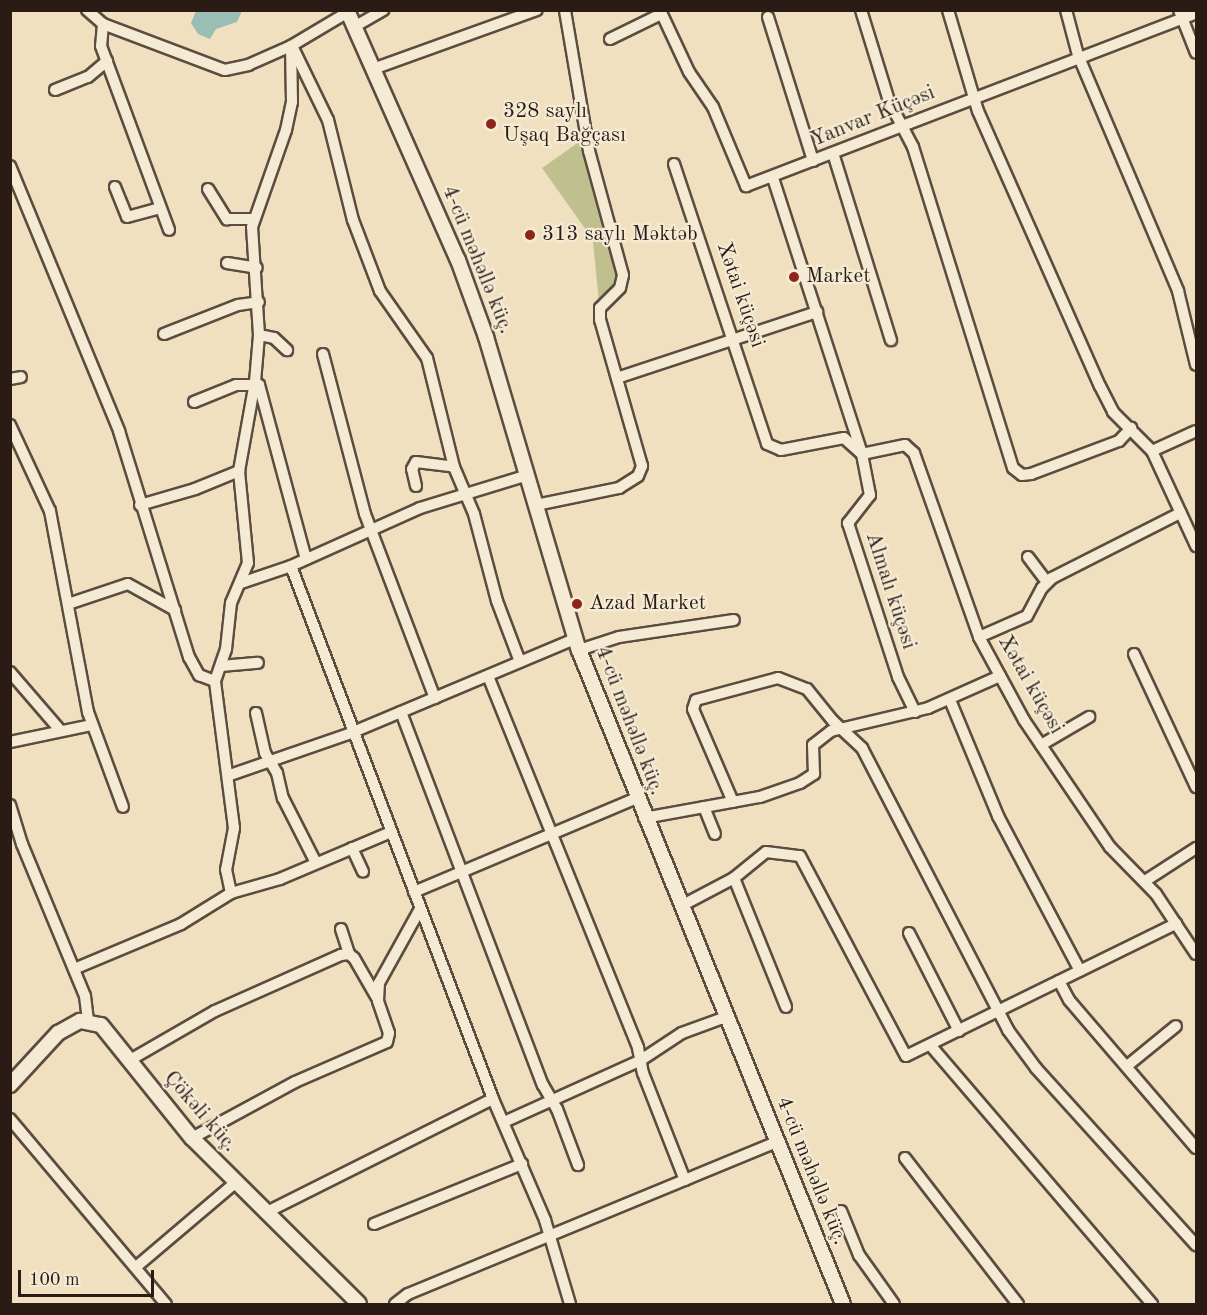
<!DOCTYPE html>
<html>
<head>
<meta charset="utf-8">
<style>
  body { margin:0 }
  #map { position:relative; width:1207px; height:1315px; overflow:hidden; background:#f0e0bf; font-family:"Old Standard TT",serif }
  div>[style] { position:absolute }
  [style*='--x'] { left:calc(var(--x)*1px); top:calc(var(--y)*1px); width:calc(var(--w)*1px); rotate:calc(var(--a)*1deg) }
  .green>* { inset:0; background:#c0c08e }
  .water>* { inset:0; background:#9abdb5 }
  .roads { filter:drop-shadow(2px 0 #5c4c40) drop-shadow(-2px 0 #5c4c40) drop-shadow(0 2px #5c4c40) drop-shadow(0 -2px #5c4c40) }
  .street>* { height:10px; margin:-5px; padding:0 5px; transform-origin:5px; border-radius:5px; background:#f5ebd5 }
  .secondary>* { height:14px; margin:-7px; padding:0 7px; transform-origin:7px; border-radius:7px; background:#f5ebd5 }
  .dots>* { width:16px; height:16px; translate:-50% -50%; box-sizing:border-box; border:3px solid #f5ebd5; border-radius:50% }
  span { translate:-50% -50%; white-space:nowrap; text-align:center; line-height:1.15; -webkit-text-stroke:4.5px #f5ebd5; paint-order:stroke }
  .poi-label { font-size:21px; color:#2a1b15 }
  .left { translate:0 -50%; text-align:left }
  .street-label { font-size:21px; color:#2a1b15 }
  .frame { position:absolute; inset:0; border:12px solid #2a1b15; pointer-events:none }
  .scale { position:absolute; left:18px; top:1270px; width:136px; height:27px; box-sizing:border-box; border:3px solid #2a1b15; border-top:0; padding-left:8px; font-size:18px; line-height:21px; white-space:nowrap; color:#2a1b15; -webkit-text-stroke:4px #f5ebd5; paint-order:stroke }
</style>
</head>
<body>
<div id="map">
  <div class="green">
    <i style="clip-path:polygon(579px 142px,604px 232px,591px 237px,542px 168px)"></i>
    <i style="clip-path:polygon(606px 237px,619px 282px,599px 302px,593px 242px)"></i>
  </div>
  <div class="water">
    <i style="clip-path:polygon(242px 11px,237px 22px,216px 29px,210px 39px,198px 34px,191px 23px,196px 11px)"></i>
  </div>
  <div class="roads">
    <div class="street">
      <i style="--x:87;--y:10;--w:21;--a:41"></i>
      <i style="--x:103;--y:24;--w:130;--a:20.7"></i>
      <i style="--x:225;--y:70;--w:24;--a:-12"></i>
      <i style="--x:248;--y:65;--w:47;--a:-23.8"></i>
      <i style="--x:291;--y:46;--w:66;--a:-30.8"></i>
      <i style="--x:660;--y:10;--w:68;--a:64.9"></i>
      <i style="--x:689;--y:72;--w:42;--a:55.6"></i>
      <i style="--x:713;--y:107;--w:86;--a:67.3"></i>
      <i style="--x:746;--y:186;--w:482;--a:-21"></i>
      <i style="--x:861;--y:10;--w:95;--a:72.9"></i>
      <i style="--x:889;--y:101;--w:52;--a:62.4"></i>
      <i style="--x:913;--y:147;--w:336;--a:72.7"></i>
      <i style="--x:1013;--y:468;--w:11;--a:38"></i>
      <i style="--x:1022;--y:475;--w:9;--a:-6"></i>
      <i style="--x:1031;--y:474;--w:94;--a:-20.6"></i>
      <i style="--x:1119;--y:441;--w:18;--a:-47"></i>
      <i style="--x:948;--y:10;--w:105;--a:73.5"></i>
      <i style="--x:978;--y:111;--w:301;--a:66.1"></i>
      <i style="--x:1100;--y:386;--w:29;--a:63"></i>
      <i style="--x:1113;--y:412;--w:55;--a:45"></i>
      <i style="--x:1152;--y:451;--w:105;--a:65.1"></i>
      <i style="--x:1066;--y:10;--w:47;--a:75.1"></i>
      <i style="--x:1078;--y:55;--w:256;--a:67"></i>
      <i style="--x:1178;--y:291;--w:76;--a:76.3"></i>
      <i style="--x:1179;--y:10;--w:46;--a:68.4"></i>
      <i style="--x:768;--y:17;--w:151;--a:72.6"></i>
      <i style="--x:103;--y:24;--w:22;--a:95"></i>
      <i style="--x:101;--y:46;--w:196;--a:69.7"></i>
      <i style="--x:354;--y:27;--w:34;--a:-30"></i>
      <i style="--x:610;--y:39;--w:57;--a:-26.1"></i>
      <i style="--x:293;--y:48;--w:80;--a:64.1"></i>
      <i style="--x:328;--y:120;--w:103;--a:76"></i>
      <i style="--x:353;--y:220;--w:76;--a:69.2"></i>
      <i style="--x:380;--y:291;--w:82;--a:55"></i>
      <i style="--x:427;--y:358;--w:112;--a:76.1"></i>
      <i style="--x:454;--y:467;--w:51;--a:66.9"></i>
      <i style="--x:474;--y:514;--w:90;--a:75.2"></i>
      <i style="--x:497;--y:601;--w:65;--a:69.3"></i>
      <i style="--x:373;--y:69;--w:174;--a:-19.8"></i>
      <i style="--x:55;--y:90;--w:35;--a:-22"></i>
      <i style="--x:88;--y:77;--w:25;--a:-40"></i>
      <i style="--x:833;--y:153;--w:196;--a:72.8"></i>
      <i style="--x:674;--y:164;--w:295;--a:71.6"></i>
      <i style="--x:767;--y:444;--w:15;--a:23"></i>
      <i style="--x:781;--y:450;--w:64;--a:-10.8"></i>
      <i style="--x:844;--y:438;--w:24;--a:42"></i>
      <i style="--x:862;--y:454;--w:42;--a:79"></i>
      <i style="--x:870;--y:495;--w:36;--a:128"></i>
      <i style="--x:848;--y:523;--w:162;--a:72"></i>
      <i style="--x:898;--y:677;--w:39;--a:64"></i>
      <i style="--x:10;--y:166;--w:287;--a:67.6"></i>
      <i style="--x:119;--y:431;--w:237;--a:72.8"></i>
      <i style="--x:189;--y:657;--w:21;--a:61"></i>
      <i style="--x:199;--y:675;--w:17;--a:21"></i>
      <i style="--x:773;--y:178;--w:290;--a:72.1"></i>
      <i style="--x:862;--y:454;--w:44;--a:-11.8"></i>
      <i style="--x:905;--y:445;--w:12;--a:42"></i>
      <i style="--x:914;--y:453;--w:195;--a:70.5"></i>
      <i style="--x:979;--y:637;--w:94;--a:61.5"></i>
      <i style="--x:1024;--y:720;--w:153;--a:55.9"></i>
      <i style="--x:1110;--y:847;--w:66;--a:45.6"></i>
      <i style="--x:1156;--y:894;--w:72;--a:56.3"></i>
      <i style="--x:115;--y:187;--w:32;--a:68"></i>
      <i style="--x:127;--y:217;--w:34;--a:-15"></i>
      <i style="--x:208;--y:189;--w:36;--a:58"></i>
      <i style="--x:227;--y:219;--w:26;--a:0"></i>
      <i style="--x:227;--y:263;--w:30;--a:9"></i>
      <i style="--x:164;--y:334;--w:79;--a:-21.4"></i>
      <i style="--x:238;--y:305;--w:21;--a:-8"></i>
      <i style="--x:259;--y:335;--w:15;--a:11"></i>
      <i style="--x:274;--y:338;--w:18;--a:43"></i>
      <i style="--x:323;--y:354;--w:165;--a:75.3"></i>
      <i style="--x:365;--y:514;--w:197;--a:69.2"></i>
      <i style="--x:617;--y:378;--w:211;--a:-18.3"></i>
      <i style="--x:10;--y:379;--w:11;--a:-10"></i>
      <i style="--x:194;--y:402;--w:45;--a:-22"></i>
      <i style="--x:236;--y:385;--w:23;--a:0"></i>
      <i style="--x:259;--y:385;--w:180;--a:74.9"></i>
      <i style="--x:10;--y:425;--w:95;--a:65.1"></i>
      <i style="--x:50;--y:511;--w:205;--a:79.3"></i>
      <i style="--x:88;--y:712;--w:101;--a:69.8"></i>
      <i style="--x:1152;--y:451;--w:48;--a:-24.4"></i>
      <i style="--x:416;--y:486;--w:17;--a:-103"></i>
      <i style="--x:412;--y:469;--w:8;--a:-60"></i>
      <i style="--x:416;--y:462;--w:38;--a:7"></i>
      <i style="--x:140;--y:505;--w:57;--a:-16.2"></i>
      <i style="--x:195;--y:489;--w:48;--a:-22.2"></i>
      <i style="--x:536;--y:505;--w:85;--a:-11.6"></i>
      <i style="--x:619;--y:488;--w:22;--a:-32"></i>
      <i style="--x:638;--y:476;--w:11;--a:-68"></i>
      <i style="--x:642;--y:466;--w:152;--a:-106"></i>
      <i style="--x:600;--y:320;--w:12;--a:-90"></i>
      <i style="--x:600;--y:308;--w:28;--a:-45"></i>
      <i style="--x:620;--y:288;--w:13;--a:-77"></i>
      <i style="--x:623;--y:275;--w:129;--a:-105.3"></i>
      <i style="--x:589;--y:151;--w:143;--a:-99.7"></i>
      <i style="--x:1028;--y:557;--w:31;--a:53"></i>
      <i style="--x:291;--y:566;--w:570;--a:69.24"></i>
      <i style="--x:493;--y:1099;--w:132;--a:66.7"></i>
      <i style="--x:545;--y:1220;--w:88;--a:73.4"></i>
      <i style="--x:241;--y:583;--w:53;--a:-18.8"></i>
      <i style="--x:291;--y:566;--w:141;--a:-24.2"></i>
      <i style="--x:420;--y:508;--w:113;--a:-17"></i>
      <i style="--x:68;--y:604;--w:63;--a:-18.4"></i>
      <i style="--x:128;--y:584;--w:54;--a:29"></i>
      <i style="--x:979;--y:637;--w:52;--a:-23.6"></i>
      <i style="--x:1027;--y:616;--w:32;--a:-62"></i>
      <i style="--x:1042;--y:588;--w:14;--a:-45"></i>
      <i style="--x:1052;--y:578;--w:144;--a:-26.9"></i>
      <i style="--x:579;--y:650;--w:42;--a:-18"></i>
      <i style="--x:619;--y:637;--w:116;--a:-8.4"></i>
      <i style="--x:1134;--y:654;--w:147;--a:65"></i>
      <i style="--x:221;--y:666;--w:37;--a:-5"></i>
      <i style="--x:10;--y:672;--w:75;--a:49.3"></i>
      <i style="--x:488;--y:676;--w:401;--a:68"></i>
      <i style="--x:638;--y:1048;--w:25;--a:79"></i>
      <i style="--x:643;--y:1073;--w:115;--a:68.6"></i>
      <i style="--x:950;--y:700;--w:126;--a:67.5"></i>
      <i style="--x:998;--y:816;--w:175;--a:62.1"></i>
      <i style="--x:401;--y:712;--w:399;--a:69.2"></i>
      <i style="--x:543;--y:1085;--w:28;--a:60"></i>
      <i style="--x:557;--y:1109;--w:60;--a:69.4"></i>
      <i style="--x:256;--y:713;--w:41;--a:77.3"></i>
      <i style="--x:265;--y:753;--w:23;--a:59"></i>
      <i style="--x:277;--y:773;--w:26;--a:77"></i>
      <i style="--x:283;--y:798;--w:73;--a:63.1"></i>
      <i style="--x:10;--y:742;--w:84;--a:-11.7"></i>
      <i style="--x:1041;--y:745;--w:56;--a:-30.3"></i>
      <i style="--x:230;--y:775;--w:128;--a:-19.1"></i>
      <i style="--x:351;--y:733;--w:243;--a:-22.8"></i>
      <i style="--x:733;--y:802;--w:101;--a:-113.3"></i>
      <i style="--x:693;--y:709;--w:9;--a:-72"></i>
      <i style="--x:696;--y:700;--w:85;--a:-15"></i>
      <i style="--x:778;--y:678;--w:31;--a:21"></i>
      <i style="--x:807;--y:689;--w:41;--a:50.9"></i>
      <i style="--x:833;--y:721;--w:40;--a:43"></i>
      <i style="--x:862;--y:748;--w:318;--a:62.6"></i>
      <i style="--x:1008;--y:1030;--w:47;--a:53.6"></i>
      <i style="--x:1036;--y:1068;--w:239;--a:47.9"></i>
      <i style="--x:10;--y:805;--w:41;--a:72.9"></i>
      <i style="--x:22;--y:844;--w:165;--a:67.5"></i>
      <i style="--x:85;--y:996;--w:24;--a:83"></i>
      <i style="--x:704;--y:807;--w:29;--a:68"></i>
      <i style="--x:644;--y:818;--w:118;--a:-10.3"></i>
      <i style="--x:760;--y:797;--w:42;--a:-19.3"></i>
      <i style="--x:800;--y:783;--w:17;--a:-33"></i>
      <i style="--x:814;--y:774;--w:29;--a:-92"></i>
      <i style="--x:813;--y:745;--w:23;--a:-38"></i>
      <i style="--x:831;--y:731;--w:100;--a:-13.3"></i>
      <i style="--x:928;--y:708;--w:79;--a:-24"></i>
      <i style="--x:352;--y:848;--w:26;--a:65"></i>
      <i style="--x:734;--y:878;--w:139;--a:68"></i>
      <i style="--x:1145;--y:881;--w:61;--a:-32.9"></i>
      <i style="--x:414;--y:892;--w:241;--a:-22.9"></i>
      <i style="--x:231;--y:893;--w:24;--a:-102"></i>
      <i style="--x:226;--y:870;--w:43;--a:-79.2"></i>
      <i style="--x:234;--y:828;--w:148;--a:-97.4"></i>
      <i style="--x:215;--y:681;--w:34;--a:-71"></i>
      <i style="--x:226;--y:649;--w:46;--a:-83.8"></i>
      <i style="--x:231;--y:603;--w:43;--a:-67"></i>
      <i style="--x:248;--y:563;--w:92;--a:-95.6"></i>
      <i style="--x:239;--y:471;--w:90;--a:-79.8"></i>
      <i style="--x:255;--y:382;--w:47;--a:-85.1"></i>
      <i style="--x:259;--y:335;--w:108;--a:-93.7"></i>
      <i style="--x:252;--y:227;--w:103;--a:-70.7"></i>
      <i style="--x:286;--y:130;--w:29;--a:-78"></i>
      <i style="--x:292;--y:102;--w:56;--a:-91"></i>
      <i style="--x:681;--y:906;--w:60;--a:-27.8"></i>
      <i style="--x:734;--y:878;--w:41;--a:-39.1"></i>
      <i style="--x:766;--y:852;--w:34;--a:7"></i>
      <i style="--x:800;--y:856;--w:226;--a:62.1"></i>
      <i style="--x:906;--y:1056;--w:301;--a:-26.1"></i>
      <i style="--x:341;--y:929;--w:26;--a:72"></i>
      <i style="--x:909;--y:933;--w:110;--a:63"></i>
      <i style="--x:74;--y:969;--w:116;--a:-22.8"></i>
      <i style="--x:181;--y:924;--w:59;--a:-31.8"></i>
      <i style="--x:231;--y:893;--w:51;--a:-15.9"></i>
      <i style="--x:280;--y:879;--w:121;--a:-22.9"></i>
      <i style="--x:1059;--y:981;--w:21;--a:62"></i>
      <i style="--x:1069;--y:1000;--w:195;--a:49.4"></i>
      <i style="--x:931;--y:1046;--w:340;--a:49.4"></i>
      <i style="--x:130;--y:1060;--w:98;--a:-30"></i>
      <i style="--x:215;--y:1011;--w:138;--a:-24"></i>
      <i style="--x:341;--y:955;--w:8;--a:-7"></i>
      <i style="--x:349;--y:954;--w:6;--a:39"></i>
      <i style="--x:354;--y:958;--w:46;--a:60.1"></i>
      <i style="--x:1127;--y:1066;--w:63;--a:-39.2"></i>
      <i style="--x:10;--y:1119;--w:242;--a:49.9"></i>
      <i style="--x:504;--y:1122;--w:150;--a:-24.3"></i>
      <i style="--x:641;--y:1060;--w:49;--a:-33.4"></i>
      <i style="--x:682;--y:1033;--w:47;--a:-20"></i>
      <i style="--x:192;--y:1138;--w:117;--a:-28.5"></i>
      <i style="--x:295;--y:1082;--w:100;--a:-23.5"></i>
      <i style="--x:387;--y:1042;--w:9;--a:-77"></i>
      <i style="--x:389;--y:1033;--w:34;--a:-109"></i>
      <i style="--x:378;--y:1001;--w:18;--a:-87"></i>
      <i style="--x:379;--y:983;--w:85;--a:-61"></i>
      <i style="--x:905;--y:1158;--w:185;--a:52.3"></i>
      <i style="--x:841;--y:1211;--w:48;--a:67.8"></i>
      <i style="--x:859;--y:1255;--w:60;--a:54.5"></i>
      <i style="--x:265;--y:1213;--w:255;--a:-26.6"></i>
      <i style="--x:374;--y:1224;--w:160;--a:-22.1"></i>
      <i style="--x:136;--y:1267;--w:130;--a:-40.3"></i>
      <i style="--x:395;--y:1304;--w:16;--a:-38"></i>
      <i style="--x:408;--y:1294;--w:399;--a:-22.4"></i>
    </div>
    <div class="secondary">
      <i style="--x:347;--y:10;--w:274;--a:66.1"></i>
      <i style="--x:458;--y:260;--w:82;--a:70"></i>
      <i style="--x:486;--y:337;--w:327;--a:73.5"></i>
      <i style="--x:579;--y:650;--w:705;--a:68.02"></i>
      <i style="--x:10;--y:1085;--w:71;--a:-47.3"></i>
      <i style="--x:58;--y:1033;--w:25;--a:-29"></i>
      <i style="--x:80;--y:1021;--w:21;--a:11"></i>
      <i style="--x:101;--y:1025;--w:145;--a:51.2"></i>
      <i style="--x:192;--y:1138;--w:235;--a:44.8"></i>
    </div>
  </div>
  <div class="dots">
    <i style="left:491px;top:124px;background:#8f2418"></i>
    <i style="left:530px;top:235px;background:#8f2418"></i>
    <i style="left:794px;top:277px;background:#8f2418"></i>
    <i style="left:577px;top:604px;background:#8f2418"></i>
  </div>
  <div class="poi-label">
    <span class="left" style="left:503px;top:124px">328 saylı<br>Uşaq Bağçası</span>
    <span class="left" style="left:542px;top:235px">313 saylı Məktəb</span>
    <span class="left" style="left:806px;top:277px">Market</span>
    <span class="left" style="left:589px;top:604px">Azad Market</span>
  </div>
  <div class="street-label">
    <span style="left:873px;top:117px;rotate:-22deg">Yanvar Küçəsi</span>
    <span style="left:477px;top:260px;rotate:68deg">4-cü məhəllə küç.</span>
    <span style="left:740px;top:295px;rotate:71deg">Xətai küçəsi</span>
    <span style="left:890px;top:591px;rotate:72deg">Almalı küçəsi</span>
    <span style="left:1030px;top:685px;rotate:60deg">Xətai küçəsi</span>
    <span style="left:629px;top:721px;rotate:69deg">4-cü məhəllə küç.</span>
    <span style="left:200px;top:1112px;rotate:49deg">Çökəli küç.</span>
    <span style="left:811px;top:1171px;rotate:68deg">4-cü məhəllə küç.</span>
  </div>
  <div class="frame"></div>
  <div class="scale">100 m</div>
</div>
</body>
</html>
